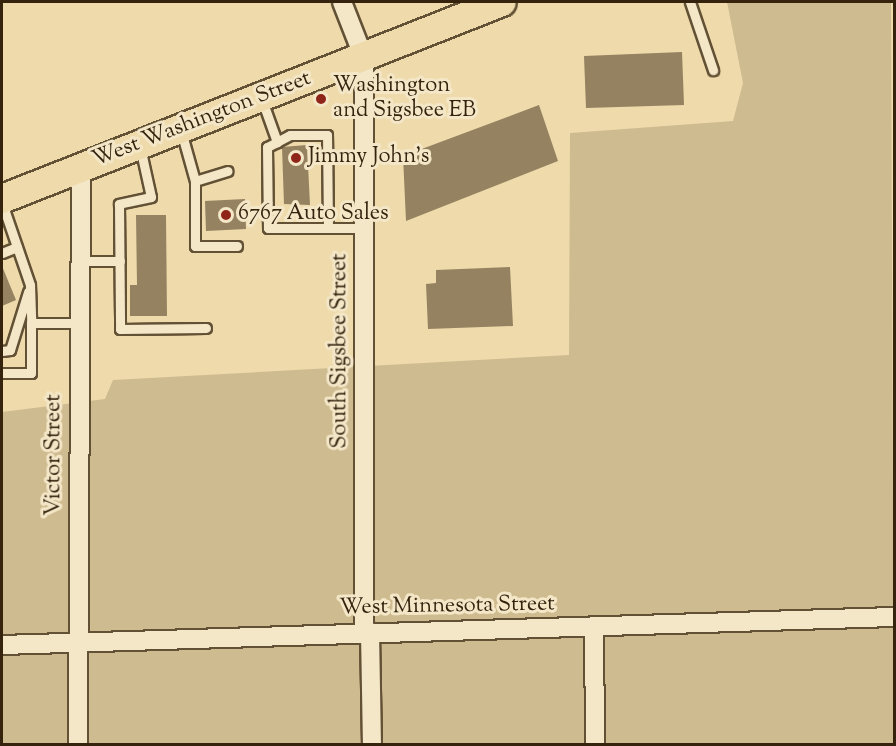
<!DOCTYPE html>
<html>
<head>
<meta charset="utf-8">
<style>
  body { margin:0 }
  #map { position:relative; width:896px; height:746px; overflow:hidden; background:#eedaab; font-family:"Sorts Mill Goudy",serif }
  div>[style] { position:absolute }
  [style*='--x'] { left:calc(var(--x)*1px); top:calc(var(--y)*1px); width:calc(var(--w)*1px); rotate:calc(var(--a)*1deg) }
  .green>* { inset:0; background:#cfbb90 }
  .building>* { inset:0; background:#958260 }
  .roads { filter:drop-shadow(2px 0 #635135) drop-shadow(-2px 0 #635135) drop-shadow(0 2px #635135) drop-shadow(0 -2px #635135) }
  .lane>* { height:9px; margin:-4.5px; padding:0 4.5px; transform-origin:4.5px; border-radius:4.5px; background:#f4e7c8 }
  .street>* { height:18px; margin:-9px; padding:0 9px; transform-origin:9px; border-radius:9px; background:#f4e7c8 }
  .primary>* { height:28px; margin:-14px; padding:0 14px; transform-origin:14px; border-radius:14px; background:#eedaab }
  .dots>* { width:16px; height:16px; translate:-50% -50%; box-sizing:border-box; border:3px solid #f4e7c8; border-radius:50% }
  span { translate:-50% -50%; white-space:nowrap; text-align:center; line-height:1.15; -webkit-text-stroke:6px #f4e7c8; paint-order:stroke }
  .poi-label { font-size:22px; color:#35230e }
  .left { translate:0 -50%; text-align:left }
  .street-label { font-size:22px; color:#35230e }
  .frame { position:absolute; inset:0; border:3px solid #35230e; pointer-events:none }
</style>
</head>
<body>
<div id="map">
  <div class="green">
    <i style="clip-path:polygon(727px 2px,891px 2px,894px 744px,2px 744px,2px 412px,105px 399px,113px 380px,569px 355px,570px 133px,733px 121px,743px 83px)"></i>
  </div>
  <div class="building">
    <i style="clip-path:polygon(682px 52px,684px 105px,586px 108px,584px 56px)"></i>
    <i style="clip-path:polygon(539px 105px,558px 161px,406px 221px,403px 156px)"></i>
    <i style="clip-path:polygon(307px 145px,310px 205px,284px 204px,282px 147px)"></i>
    <i style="clip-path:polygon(245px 199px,246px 229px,206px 231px,205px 201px)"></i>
    <i style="clip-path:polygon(136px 215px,166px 215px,167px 316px,130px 316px,130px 285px,137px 285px)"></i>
    <i style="clip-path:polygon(2px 266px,16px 300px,2px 306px)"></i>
    <i style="clip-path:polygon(510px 267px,513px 326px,428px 329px,426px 284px,436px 283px,436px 270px)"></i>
  </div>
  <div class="roads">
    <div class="lane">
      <i style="--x:690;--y:2;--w:72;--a:71.3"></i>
      <i style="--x:262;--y:100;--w:45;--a:70.3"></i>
      <i style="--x:277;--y:142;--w:11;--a:153"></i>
      <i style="--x:267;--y:147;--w:81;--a:89.3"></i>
      <i style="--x:268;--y:228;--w:60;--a:0"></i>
      <i style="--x:328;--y:228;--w:93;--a:-90.6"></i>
      <i style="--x:327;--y:135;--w:37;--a:180"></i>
      <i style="--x:290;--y:135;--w:15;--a:152"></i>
      <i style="--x:181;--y:131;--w:52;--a:74.4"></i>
      <i style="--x:195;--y:181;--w:65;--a:90"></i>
      <i style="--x:195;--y:246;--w:42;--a:0"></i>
      <i style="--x:140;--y:147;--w:51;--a:77.6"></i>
      <i style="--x:151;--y:197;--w:33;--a:168"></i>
      <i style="--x:119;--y:204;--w:125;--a:89.5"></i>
      <i style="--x:120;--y:329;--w:86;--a:-0.7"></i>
      <i style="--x:195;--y:181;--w:34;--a:-17"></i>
      <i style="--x:2;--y:203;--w:87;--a:71.1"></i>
      <i style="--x:30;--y:285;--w:38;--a:88"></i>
      <i style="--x:328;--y:228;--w:37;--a:0"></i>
      <i style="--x:2;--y:253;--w:16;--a:-22"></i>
      <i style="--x:81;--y:261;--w:39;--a:0"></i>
      <i style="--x:2;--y:351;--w:8;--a:-7"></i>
      <i style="--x:10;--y:350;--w:61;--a:-72.8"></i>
      <i style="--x:2;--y:373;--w:29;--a:0"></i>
      <i style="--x:31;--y:373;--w:50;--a:-90"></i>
      <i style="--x:31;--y:323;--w:49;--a:0"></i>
    </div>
    <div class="street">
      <i style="--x:342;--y:2;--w:60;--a:68.6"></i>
      <i style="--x:364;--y:58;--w:574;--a:90"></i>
      <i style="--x:594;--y:627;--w:117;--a:89.5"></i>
      <i style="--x:370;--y:632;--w:112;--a:89"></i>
      <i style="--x:2;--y:645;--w:892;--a:-1.8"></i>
      <i style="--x:78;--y:744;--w:578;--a:-89.7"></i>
    </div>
    <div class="primary">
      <i style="--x:2;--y:199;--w:537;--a:-21.5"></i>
    </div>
  </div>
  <div class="dots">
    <i style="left:321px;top:99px;background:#8f2418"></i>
    <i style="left:296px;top:158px;background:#8f2418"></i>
    <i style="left:226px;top:215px;background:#8f2418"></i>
  </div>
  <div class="poi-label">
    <span class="left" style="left:333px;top:99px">Washington<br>and Sigsbee EB</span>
    <span class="left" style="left:308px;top:158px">Jimmy John's</span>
    <span class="left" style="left:238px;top:215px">6767 Auto Sales</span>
  </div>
  <div class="street-label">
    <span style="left:202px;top:120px;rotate:-21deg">West Washington Street</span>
    <span style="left:341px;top:351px;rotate:-90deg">South Sigsbee Street</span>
    <span style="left:55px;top:455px;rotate:-90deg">Victor Street</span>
    <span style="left:447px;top:607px;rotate:-1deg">West Minnesota Street</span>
  </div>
  <div class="frame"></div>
</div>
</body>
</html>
